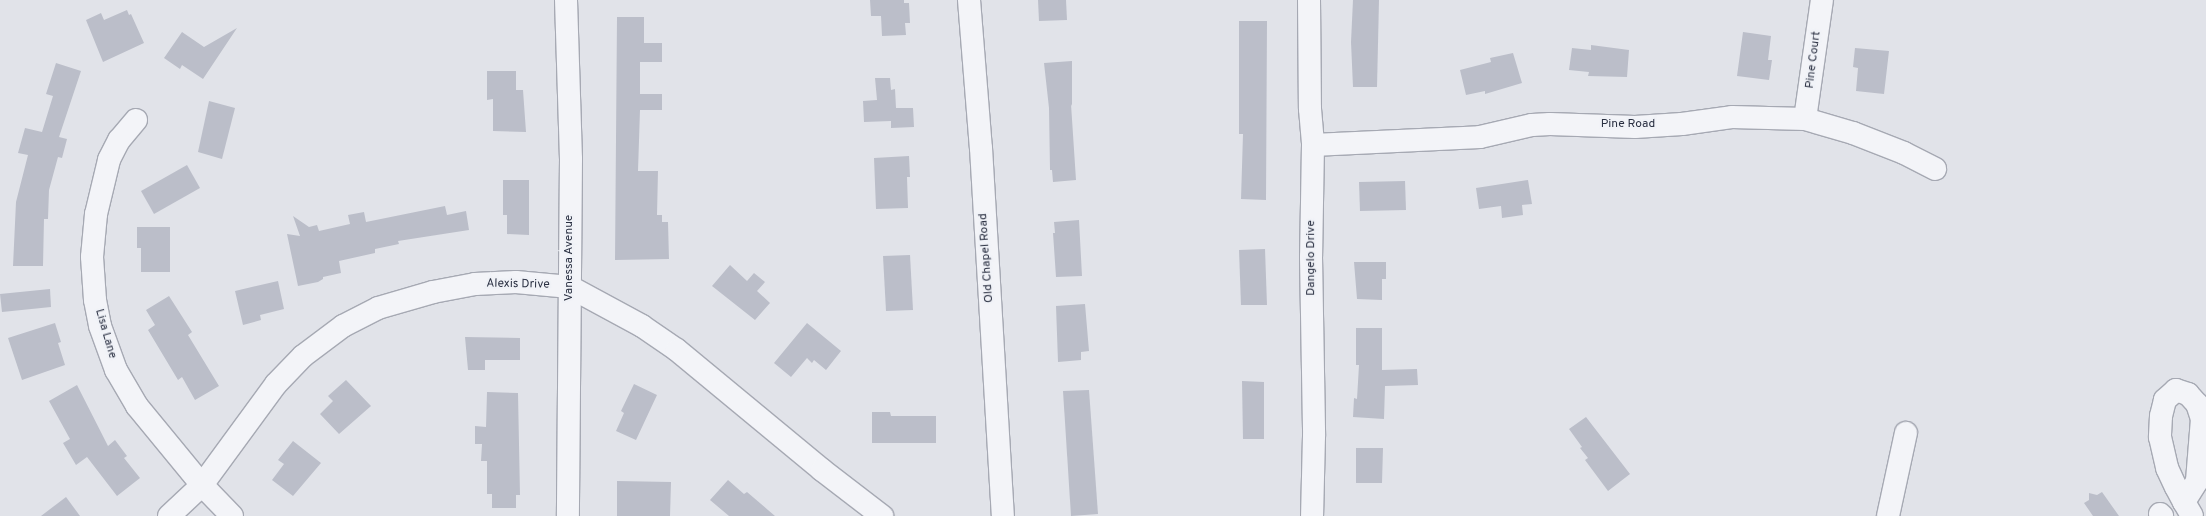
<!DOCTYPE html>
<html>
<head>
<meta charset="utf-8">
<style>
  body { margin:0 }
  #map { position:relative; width:2206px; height:516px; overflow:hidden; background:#e1e3e9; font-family:Overpass,sans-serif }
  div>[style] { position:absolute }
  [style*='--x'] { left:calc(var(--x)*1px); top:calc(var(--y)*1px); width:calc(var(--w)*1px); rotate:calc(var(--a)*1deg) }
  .building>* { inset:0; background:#bbbec9 }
  .roads { filter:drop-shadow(1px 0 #a6a9b3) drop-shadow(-1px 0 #a6a9b3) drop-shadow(0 1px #a6a9b3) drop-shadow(0 -1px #a6a9b3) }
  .minor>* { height:22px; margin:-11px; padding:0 11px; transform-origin:11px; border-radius:11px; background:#f3f4f8 }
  span { translate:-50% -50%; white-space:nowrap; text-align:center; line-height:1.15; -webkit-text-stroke:4.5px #f0f2f7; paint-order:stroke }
  .street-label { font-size:12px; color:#292f41 }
</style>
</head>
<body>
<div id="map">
  <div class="building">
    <i style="clip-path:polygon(870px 0,904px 0,904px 3px,909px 3px,910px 23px,905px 23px,906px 35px,882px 36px,881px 16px,871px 16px)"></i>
    <i style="clip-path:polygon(1038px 0,1066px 0,1067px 20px,1039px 21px)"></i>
    <i style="clip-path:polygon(1353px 0,1379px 0,1377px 87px,1353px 87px,1351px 42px)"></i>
    <i style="clip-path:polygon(127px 10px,129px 15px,131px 14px,144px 43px,103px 62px,86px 20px,101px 13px,104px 20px)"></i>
    <i style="clip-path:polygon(617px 17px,644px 17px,644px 43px,662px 43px,662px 62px,640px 62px,640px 94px,662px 94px,662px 110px,640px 110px,638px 171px,658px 171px,657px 215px,662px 215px,662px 222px,668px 222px,669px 259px,615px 260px)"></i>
    <i style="clip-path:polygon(1239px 21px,1267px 21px,1266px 200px,1241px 199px,1243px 134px,1239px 134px)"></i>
    <i style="clip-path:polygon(237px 28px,203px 79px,182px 65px,180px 69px,164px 58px,182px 32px,204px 47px)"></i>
    <i style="clip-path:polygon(1743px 32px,1771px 36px,1768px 60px,1772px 60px,1769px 80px,1737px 76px)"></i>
    <i style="clip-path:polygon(1591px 45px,1629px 50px,1627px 77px,1588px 76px,1589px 72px,1569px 70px,1572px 48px,1591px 50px)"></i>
    <i style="clip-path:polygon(1855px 48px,1889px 51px,1884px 94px,1856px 91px,1858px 68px,1853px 67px)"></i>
    <i style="clip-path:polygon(1513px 53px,1522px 83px,1485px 94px,1485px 91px,1466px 95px,1460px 70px,1491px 62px,1490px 58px)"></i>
    <i style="clip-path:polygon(1072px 61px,1072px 106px,1071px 104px,1076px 180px,1053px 182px,1052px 170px,1050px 170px,1049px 108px,1044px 63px)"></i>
    <i style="clip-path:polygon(56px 63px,81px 71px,59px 137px,67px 139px,62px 158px,58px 157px,49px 190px,48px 219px,44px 219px,43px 266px,13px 266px,16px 202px,28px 155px,18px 153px,25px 128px,42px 132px,53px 96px,46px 94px)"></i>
    <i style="clip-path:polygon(487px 71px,516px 71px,516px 90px,523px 90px,526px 132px,493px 131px,493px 99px,487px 100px)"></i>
    <i style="clip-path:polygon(875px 78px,890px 78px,891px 90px,895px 89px,896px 108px,913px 108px,914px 127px,891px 128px,891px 121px,864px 122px,863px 101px,877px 100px)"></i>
    <i style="clip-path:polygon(209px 101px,235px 108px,222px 159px,198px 152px)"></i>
    <i style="clip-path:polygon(909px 156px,910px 177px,907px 177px,908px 208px,876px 209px,874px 158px)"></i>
    <i style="clip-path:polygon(187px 165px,200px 188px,154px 214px,141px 191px)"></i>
    <i style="clip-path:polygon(503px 180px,529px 180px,529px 235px,507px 234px,507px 215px,503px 215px)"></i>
    <i style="clip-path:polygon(1528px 180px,1532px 204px,1522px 205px,1523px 215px,1502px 218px,1501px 206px,1479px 209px,1476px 188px)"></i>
    <i style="clip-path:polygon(1405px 181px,1406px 210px,1360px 211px,1359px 182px)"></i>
    <i style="clip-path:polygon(445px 206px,447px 215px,466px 211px,469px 230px,398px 241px,399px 244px,375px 249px,375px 253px,339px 261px,341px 273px,323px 277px,323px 279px,318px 282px,298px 286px,287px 234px,300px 236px,293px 216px,309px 227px,317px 225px,319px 231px,350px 224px,348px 215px,364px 212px,366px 222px)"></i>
    <i style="clip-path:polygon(1079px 220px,1082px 276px,1056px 277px,1053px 233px,1055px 233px,1054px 222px)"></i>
    <i style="clip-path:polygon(137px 227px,170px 227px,170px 272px,141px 272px,141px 248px,137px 248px)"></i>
    <i style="clip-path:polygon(1265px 249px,1267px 305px,1241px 305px,1239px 250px)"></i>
    <i style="clip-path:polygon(910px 255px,913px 310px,886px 311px,883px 256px)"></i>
    <i style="clip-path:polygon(1354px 262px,1386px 262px,1386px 279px,1382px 279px,1382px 300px,1357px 299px)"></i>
    <i style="clip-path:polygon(730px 265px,747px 281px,754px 273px,765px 282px,757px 291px,770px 303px,755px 320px,712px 286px)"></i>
    <i style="clip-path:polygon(278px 281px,284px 309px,260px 315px,261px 320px,243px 325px,235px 291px)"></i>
    <i style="clip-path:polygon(50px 289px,51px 307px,2px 312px,0 294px)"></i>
    <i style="clip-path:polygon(169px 296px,192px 332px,188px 335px,219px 386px,195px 400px,182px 377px,178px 380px,148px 330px,155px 325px,146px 310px)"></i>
    <i style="clip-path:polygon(1085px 304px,1089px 351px,1081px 352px,1081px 360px,1058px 362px,1056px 306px)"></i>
    <i style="clip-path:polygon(55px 323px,61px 342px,58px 343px,65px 365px,22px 380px,8px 338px)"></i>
    <i style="clip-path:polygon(807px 323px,841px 351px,826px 370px,814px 360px,812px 363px,807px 358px,791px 377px,774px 363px)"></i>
    <i style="clip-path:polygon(1356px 328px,1382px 328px,1382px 370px,1417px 369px,1418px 385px,1385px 386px,1384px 419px,1353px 417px,1354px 398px,1357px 399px,1359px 365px,1356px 365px)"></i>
    <i style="clip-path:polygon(465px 337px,520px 338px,520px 360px,485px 360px,485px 370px,468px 370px)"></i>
    <i style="clip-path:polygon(346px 380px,371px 406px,339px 434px,320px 414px,333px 401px,328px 396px)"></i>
    <i style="clip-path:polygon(1242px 381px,1264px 382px,1264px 439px,1243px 439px)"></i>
    <i style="clip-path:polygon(634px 384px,657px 395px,636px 440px,616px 431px,624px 413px,621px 411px)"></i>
    <i style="clip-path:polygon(77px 385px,108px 446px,115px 440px,127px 456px,124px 458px,140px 478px,117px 496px,87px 457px,76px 465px,63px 443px,70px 439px,49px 401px)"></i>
    <i style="clip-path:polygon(1089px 390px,1098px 514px,1071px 516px,1063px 391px)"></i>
    <i style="clip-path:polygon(487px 392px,518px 393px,520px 495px,516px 495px,516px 508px,492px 508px,492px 494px,487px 494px,487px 461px,481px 461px,482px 444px,475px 444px,475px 426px,486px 427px)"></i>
    <i style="clip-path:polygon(872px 412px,890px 412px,891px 416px,936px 416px,936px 443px,872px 443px)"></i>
    <i style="clip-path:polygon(1586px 417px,1630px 474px,1608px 491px,1585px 460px,1588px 458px,1580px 448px,1582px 447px,1569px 429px)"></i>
    <i style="clip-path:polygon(293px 441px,321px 463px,293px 496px,272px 480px,284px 464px,278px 460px)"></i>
    <i style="clip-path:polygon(1356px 448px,1383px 448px,1382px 483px,1356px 483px)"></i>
    <i style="clip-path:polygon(728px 480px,744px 494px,747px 492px,775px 516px,729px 516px,710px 500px)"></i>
    <i style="clip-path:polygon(617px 481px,671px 482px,670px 516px,617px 516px)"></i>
    <i style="clip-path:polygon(2102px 492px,2119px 516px,2093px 516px,2084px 503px,2089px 500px,2089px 493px,2097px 495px)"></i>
    <i style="clip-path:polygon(66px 497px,80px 516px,41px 516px)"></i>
  </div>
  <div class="roads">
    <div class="minor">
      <i style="--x:566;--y:0;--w:159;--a:88.2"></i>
      <i style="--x:571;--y:159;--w:357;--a:90.5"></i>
      <i style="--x:969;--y:0;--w:148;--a:85.4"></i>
      <i style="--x:981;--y:148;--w:369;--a:86.6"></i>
      <i style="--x:1309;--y:0;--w:109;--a:89.5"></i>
      <i style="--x:1310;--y:109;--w:36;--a:85"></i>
      <i style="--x:1313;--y:145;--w:112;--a:91"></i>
      <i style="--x:1311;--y:257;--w:179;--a:89"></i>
      <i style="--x:1314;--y:436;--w:80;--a:91.4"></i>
      <i style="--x:1805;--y:119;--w:120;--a:-81.9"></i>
      <i style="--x:136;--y:120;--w:26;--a:130"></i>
      <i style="--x:119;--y:140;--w:22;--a:117"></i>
      <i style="--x:109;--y:160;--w:56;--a:103.5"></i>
      <i style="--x:96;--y:214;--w:43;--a:95.3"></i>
      <i style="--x:92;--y:257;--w:43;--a:86"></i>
      <i style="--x:95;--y:300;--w:26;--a:79"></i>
      <i style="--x:100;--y:326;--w:47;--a:70"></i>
      <i style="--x:116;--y:370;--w:42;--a:59.7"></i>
      <i style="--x:137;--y:406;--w:102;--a:50.6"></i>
      <i style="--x:202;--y:485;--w:43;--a:45.9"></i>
      <i style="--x:1313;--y:145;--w:167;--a:-2.7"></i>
      <i style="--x:1480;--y:137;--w:53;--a:-13"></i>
      <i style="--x:1532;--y:125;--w:18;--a:-3"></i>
      <i style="--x:1550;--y:124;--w:85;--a:2"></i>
      <i style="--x:1635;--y:127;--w:47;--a:-3.7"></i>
      <i style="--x:1682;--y:124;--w:50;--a:-8"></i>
      <i style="--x:1732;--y:117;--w:73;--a:1.6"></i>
      <i style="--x:1805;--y:119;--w:50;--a:16.3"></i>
      <i style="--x:1853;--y:133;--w:55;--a:21.4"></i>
      <i style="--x:1904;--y:153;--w:35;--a:27"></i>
      <i style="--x:2184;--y:502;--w:25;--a:-58"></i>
      <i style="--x:2197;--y:481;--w:62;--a:-85.4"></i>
      <i style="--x:2202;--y:419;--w:16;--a:-108"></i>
      <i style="--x:2197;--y:404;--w:13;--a:-132"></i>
      <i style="--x:2188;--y:394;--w:13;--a:-162"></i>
      <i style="--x:2176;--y:390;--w:15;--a:138"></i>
      <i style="--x:2165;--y:400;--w:16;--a:104"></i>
      <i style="--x:2161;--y:416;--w:21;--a:93"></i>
      <i style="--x:2160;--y:437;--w:32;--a:77"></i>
      <i style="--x:2167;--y:468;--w:21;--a:65"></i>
      <i style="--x:2176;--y:487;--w:17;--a:62"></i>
      <i style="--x:2184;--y:502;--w:16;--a:60"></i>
      <i style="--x:2160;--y:514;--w:3;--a:45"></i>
      <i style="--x:169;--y:516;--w:45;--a:-43.2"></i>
      <i style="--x:202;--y:485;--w:125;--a:-53.8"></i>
      <i style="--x:276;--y:384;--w:39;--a:-46"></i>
      <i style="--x:303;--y:356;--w:50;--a:-36.9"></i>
      <i style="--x:343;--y:326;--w:39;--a:-27"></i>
      <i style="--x:378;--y:308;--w:57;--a:-16.2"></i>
      <i style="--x:433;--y:292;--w:43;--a:-10.8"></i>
      <i style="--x:475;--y:284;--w:41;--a:-2.8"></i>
      <i style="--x:516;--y:282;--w:54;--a:5.3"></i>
      <i style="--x:570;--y:287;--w:82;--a:28.4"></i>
      <i style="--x:642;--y:326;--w:42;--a:34.4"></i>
      <i style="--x:677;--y:350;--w:188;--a:39.6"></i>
      <i style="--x:822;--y:470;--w:76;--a:37.5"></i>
      <i style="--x:1888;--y:516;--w:85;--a:-77.8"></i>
    </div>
  </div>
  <div class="street-label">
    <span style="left:1814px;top:60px;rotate:-83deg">Pine Court</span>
    <span style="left:1628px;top:125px">Pine Road</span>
    <span style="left:570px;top:258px;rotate:-90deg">Vanessa Avenue</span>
    <span style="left:987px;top:258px;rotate:-94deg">Old Chapel Road</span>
    <span style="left:1312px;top:258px;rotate:-90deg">Dangelo Drive</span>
    <span style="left:518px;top:285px;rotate:1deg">Alexis Drive</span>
    <span style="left:105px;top:334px;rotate:74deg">Lisa Lane</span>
  </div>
</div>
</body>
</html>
